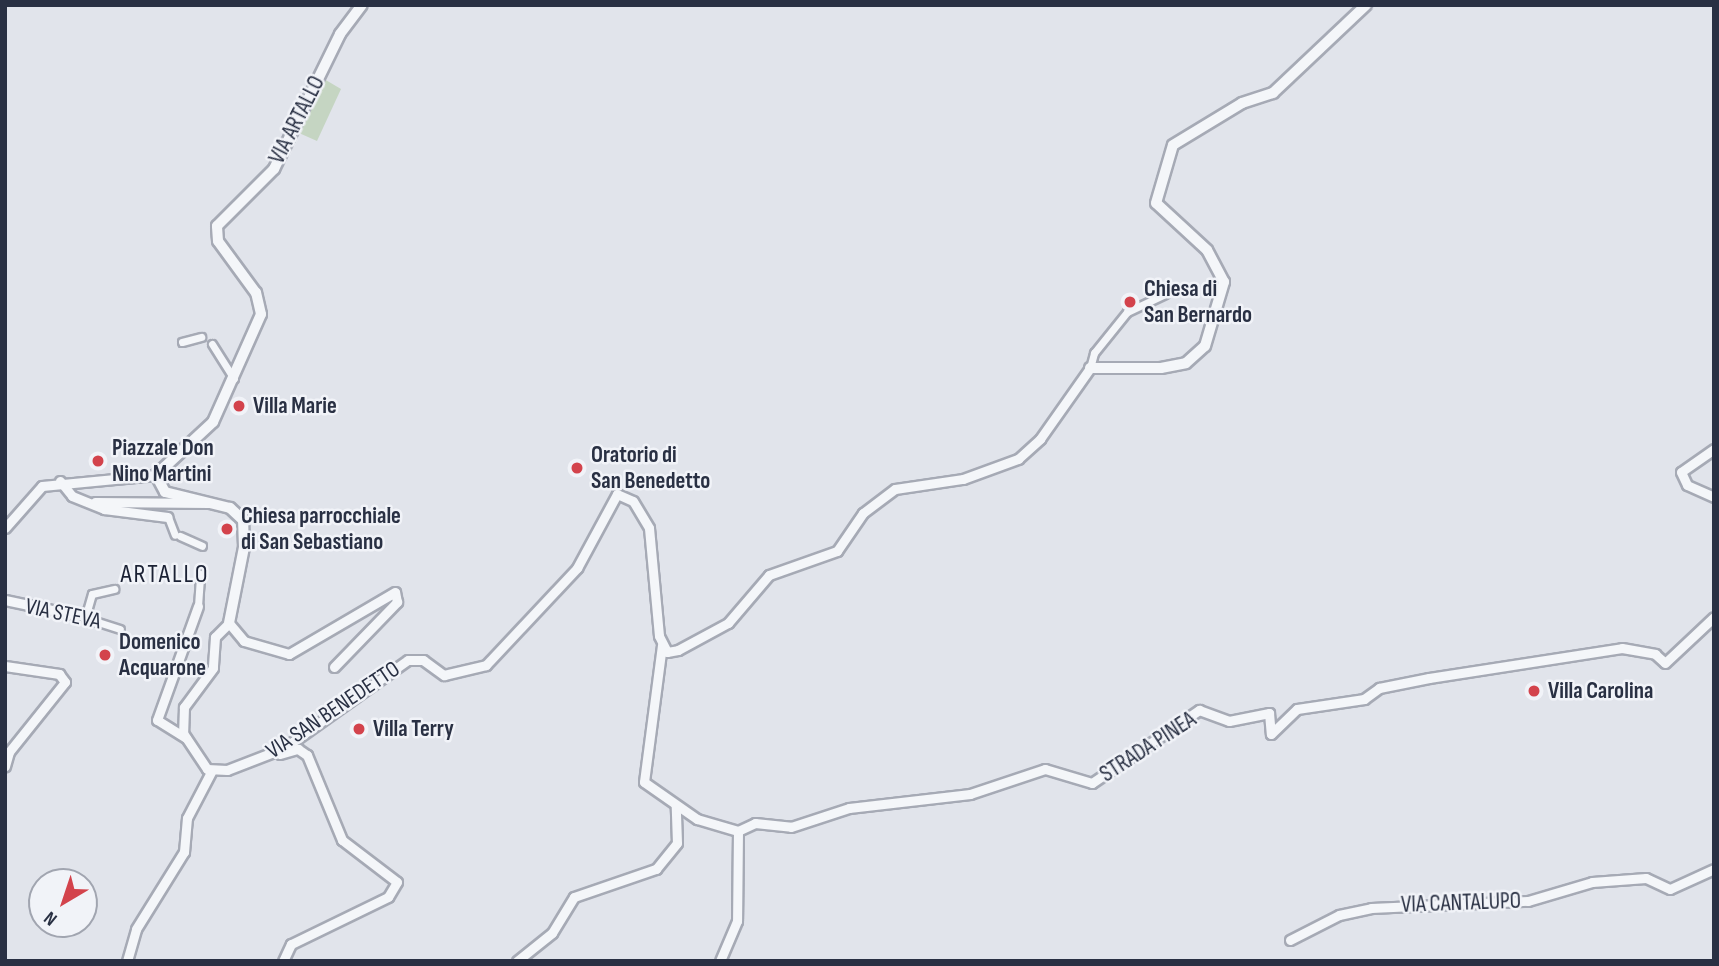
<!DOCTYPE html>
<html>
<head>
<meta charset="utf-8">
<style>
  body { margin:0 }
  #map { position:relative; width:1719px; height:966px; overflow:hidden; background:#e1e4eb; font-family:"Sofia Sans Condensed",sans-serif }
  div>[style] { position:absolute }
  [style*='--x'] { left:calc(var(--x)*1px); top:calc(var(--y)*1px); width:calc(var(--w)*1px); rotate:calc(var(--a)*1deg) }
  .green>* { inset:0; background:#c5d5c2 }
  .roads { filter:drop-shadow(2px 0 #a6aab5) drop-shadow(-2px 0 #a6aab5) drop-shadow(0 2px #a6aab5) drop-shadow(0 -2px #a6aab5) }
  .pedestrian>* { height:7px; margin:-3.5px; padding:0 3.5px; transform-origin:3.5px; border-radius:3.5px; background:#f4f6f9 }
  .minor>* { height:9px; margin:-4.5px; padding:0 4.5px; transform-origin:4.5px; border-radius:4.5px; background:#f4f6f9 }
  .tertiary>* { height:10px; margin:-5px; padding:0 5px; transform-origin:5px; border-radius:5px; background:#f4f6f9 }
  .dots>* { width:19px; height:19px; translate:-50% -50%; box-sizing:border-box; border:4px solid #f1f3f8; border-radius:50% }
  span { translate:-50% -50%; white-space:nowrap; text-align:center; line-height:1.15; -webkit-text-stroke:5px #f1f3f8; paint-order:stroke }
  .street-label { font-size:23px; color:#293043 }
  .poi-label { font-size:23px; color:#293043; font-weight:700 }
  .left { translate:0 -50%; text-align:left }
  .quarter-label { font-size:26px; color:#1b2134; letter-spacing:2px }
  .frame { position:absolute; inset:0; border:7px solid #293043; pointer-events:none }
  .north { position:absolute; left:28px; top:868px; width:70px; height:70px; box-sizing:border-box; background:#f1f3f8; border:2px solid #a1a5b0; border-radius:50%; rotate:219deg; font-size:19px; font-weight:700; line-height:28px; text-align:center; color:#293043 }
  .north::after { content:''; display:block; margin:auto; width:24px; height:32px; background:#d3434c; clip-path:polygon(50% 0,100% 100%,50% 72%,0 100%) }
</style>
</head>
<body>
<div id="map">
  <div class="green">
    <i style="clip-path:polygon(324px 79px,341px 89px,317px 141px,299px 133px)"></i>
  </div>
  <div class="roads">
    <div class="pedestrian">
      <i style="--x:182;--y:342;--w:20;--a:-15"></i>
      <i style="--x:212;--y:344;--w:41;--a:57.8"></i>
      <i style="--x:1090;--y:368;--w:16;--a:-75"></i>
      <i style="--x:1094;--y:353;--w:53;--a:-51.2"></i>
      <i style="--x:1127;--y:312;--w:42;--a:-25.3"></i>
      <i style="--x:168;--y:517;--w:19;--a:69"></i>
      <i style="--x:180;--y:536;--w:24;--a:24"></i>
      <i style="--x:198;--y:606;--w:32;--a:-86"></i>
      <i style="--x:76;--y:615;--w:46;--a:17.7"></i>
      <i style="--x:85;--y:618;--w:25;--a:-74"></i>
      <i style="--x:92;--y:594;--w:23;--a:-13"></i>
    </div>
    <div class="minor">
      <i style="--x:1714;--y:449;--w:40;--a:145.1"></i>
      <i style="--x:1681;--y:472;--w:14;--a:65"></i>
      <i style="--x:1687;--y:485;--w:30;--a:24"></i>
      <i style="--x:60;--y:481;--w:19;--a:51"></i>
      <i style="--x:72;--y:496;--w:35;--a:22"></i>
      <i style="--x:104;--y:509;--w:64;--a:7.1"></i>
      <i style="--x:95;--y:502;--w:114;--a:0.5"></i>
      <i style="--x:5;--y:528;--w:56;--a:-48.6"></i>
      <i style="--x:42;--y:486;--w:115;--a:-5.5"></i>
      <i style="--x:5;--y:600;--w:73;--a:11.9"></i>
      <i style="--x:662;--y:645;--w:138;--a:97.5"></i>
      <i style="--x:644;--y:782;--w:65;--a:34.9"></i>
      <i style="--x:697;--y:819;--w:43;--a:16.3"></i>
      <i style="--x:738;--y:831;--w:90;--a:90.6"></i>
      <i style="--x:737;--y:921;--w:43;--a:113"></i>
      <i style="--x:5;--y:666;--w:55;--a:8.4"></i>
      <i style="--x:59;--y:674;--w:10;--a:53"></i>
      <i style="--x:65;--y:682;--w:90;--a:128.7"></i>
      <i style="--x:9;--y:752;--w:15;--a:106"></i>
      <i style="--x:334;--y:667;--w:91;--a:-45.9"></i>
      <i style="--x:397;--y:602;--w:10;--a:-101"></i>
      <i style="--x:395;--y:592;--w:123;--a:149.7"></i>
      <i style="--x:289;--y:654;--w:47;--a:-163.9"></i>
      <i style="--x:244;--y:641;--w:23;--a:-130"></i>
      <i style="--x:229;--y:623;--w:20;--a:135"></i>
      <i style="--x:215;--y:637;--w:31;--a:94"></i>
      <i style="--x:213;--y:668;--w:49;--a:126.6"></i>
      <i style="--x:184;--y:707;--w:26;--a:92"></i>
      <i style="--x:183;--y:733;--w:43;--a:56.3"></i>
      <i style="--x:207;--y:769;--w:20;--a:3"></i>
      <i style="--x:227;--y:770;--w:61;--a:-21.1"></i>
      <i style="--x:284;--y:748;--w:152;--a:-35.4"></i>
      <i style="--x:408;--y:660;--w:15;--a:0"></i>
      <i style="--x:423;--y:660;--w:26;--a:36"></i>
      <i style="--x:444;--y:675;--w:43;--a:-13.4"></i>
      <i style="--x:486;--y:665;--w:133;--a:-46.8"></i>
      <i style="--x:577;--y:568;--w:84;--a:-61.6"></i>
      <i style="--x:617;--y:494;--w:17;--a:24"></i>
      <i style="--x:633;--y:501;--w:31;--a:59"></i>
      <i style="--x:649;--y:528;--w:108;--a:84.7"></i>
      <i style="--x:659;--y:636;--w:18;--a:63"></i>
      <i style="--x:667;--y:652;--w:11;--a:-10"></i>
      <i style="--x:678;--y:650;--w:57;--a:-28.4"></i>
      <i style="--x:728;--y:623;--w:63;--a:-49.5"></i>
      <i style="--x:769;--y:575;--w:72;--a:-19.4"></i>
      <i style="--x:837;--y:551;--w:46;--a:-55.6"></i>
      <i style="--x:863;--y:513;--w:40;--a:-37"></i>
      <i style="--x:895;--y:489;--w:69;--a:-8.4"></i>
      <i style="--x:963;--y:479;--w:59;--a:-20"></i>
      <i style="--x:1018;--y:459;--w:30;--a:-42"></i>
      <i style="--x:1040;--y:439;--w:87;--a:-54.8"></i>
      <i style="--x:186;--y:738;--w:34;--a:-148"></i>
      <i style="--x:157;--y:720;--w:121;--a:-70.2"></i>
      <i style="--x:280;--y:754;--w:19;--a:-16"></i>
      <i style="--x:298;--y:749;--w:11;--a:34"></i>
      <i style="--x:307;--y:755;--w:92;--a:67.6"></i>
      <i style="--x:342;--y:840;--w:69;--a:37.4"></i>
      <i style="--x:397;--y:882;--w:17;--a:121"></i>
      <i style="--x:388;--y:897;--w:108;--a:154.1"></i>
      <i style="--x:291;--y:944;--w:19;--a:115"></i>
      <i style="--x:738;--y:831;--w:19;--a:-25"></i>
      <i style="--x:755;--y:823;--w:36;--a:6"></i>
      <i style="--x:791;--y:827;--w:61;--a:-18.1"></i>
      <i style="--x:849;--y:808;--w:122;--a:-6.6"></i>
      <i style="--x:970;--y:794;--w:79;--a:-18.4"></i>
      <i style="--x:1045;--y:769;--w:49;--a:16.6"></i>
      <i style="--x:1092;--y:783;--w:130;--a:-34.3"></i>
      <i style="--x:1199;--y:710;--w:32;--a:20"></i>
      <i style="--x:1229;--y:721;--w:41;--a:-11.3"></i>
      <i style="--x:1269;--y:713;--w:21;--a:85"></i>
      <i style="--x:1271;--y:734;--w:36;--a:-44"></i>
      <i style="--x:1297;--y:709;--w:68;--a:-8.5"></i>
      <i style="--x:1364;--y:699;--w:19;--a:-36"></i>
      <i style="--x:1379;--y:688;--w:51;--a:-11.3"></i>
      <i style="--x:1429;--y:678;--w:195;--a:-8.8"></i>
      <i style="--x:1622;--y:648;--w:34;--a:10"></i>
      <i style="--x:1655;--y:654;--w:13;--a:42"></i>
      <i style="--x:1665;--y:663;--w:67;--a:-43.2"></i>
      <i style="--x:1290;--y:940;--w:55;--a:-27"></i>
      <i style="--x:1339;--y:915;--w:33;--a:-12"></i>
      <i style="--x:1371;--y:908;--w:157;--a:-2.6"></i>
      <i style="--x:1528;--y:901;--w:67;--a:-16.5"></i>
      <i style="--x:1592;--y:882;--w:54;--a:-4.2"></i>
      <i style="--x:1646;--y:878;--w:26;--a:25"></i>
      <i style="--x:1670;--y:889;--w:48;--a:-24.4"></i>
      <i style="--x:127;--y:961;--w:33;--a:-74"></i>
      <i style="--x:136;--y:929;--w:91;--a:-58.1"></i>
      <i style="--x:184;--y:852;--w:34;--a:-85"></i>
      <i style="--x:187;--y:818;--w:52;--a:-62.4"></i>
      <i style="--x:517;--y:961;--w:45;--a:-38.7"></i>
      <i style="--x:552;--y:933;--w:42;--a:-58.6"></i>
      <i style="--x:574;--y:897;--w:87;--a:-18.9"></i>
      <i style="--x:656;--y:869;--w:33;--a:-51"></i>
      <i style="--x:677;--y:843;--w:38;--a:-92"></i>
    </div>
    <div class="tertiary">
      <i style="--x:1090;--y:368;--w:71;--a:0"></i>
      <i style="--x:1161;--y:368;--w:25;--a:-11"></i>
      <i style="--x:1186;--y:363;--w:25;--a:-42"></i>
      <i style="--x:1205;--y:346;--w:67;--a:-73.5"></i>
      <i style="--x:1224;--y:282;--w:36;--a:-118"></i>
      <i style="--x:1207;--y:250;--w:69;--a:-137.3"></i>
      <i style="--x:1156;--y:203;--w:60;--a:-73.7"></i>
      <i style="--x:1173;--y:145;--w:81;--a:-31.3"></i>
      <i style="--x:1242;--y:103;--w:33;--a:-18"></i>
      <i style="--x:1273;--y:93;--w:128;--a:-43.4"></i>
      <i style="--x:229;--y:623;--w:77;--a:-78.8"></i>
      <i style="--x:244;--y:547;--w:27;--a:-92"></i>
      <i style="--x:243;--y:520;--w:18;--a:-137"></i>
      <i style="--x:230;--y:508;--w:67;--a:-166.2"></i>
      <i style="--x:165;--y:492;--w:19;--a:-118"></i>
      <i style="--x:156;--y:475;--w:78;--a:-42.9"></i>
      <i style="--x:213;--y:422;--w:118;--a:-66"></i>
      <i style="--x:261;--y:314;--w:22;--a:-103"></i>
      <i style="--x:256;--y:293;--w:64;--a:-126.2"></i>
      <i style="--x:218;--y:241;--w:15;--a:-94"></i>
      <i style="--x:217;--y:226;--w:81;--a:-45"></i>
      <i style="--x:274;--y:169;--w:150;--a:-63.9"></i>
      <i style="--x:340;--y:34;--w:36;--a:-53"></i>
    </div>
  </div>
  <div class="dots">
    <i style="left:1130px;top:302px;background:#d3434c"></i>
    <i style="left:239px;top:406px;background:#d3434c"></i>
    <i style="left:98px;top:461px;background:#d3434c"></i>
    <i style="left:577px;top:468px;background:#d3434c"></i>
    <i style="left:227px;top:529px;background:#d3434c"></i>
    <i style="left:105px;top:655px;background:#d3434c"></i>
    <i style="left:1534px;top:691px;background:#d3434c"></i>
    <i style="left:359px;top:729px;background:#d3434c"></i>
  </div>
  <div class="street-label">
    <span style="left:297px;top:120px;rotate:-63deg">VIA ARTALLO</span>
    <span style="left:63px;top:614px;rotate:12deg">VIA STEVA</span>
    <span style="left:333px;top:710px;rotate:-34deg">VIA SAN BENEDETTO</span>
    <span style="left:1148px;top:747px;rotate:-33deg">STRADA PINEA</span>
    <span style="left:1461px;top:903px;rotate:-2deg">VIA CANTALUPO</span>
  </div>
  <div class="poi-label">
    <span class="left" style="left:1144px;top:302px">Chiesa di<br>San Bernardo</span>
    <span class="left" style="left:253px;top:406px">Villa Marie</span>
    <span class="left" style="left:112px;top:461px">Piazzale Don<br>Nino Martini</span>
    <span class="left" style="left:591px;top:468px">Oratorio di<br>San Benedetto</span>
    <span class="left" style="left:241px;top:529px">Chiesa parrocchiale<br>di San Sebastiano</span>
    <span class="left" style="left:119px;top:655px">Domenico<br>Acquarone</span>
    <span class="left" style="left:1548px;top:691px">Villa Carolina</span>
    <span class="left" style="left:373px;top:729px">Villa Terry</span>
  </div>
  <div class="quarter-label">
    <span style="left:165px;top:575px">ARTALLO</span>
  </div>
  <div class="frame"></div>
  <div class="north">N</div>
</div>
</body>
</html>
